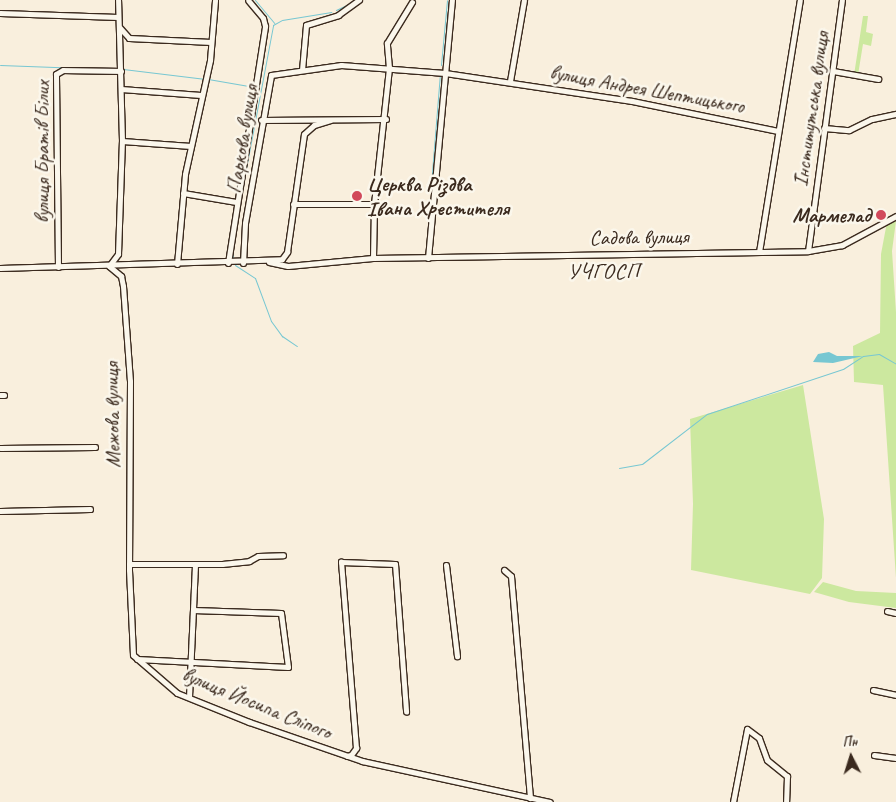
<!DOCTYPE html>
<html>
<head>
<meta charset="utf-8">
<style>
  body { margin:0 }
  #map { position:relative; width:896px; height:802px; overflow:hidden; background:#f9efdd; font-family:Caveat,sans-serif }
  div>[style] { position:absolute }
  [style*='--x'] { left:calc(var(--x)*1px); top:calc(var(--y)*1px); width:calc(var(--w)*1px); rotate:calc(var(--a)*1deg) }
  .green>* { inset:0; background:#cce89f }
  .water>* { inset:0; background:#77c7d2 }
  .stream>* { height:1px; margin:-0.5px; padding:0 0.5px; transform-origin:0.5px; border-radius:0.5px; background:#77c7d2 }
  .roads { filter:drop-shadow(1px 0 #3b2a1e) drop-shadow(-1px 0 #3b2a1e) drop-shadow(0 1px #3b2a1e) drop-shadow(0 -1px #3b2a1e) }
  .minor>* { height:5px; margin:-2.5px; padding:0 2.5px; transform-origin:2.5px; border-radius:2.5px; background:#fbf7ec }
  .dots>* { width:14px; height:14px; translate:-50% -50%; box-sizing:border-box; border:2px solid #fbf7ec; border-radius:50% }
  span { translate:-50% -50%; white-space:nowrap; text-align:center; line-height:1.15; -webkit-text-stroke:5px #fbf7ec; paint-order:stroke }
  .street-label { font-size:21px; color:#3b2a1e }
  .poi-label { font-size:21px; color:#3b2a1e; font-weight:700 }
  .left { translate:0 -50%; text-align:left }
  .right { translate:-100% -50%; text-align:right }
  .neighbourhood-label { font-size:22px; color:#3b2a1e; letter-spacing:1px }
  .north { position:absolute; left:826px; top:732px; width:50px; height:50px; -webkit-text-stroke:4px #fbf7ec; paint-order:stroke; rotate:355deg; font-size:14px; font-weight:700; line-height:20px; text-align:center; color:#3b2a1e }
  .north::after { content:''; display:block; margin:auto; width:18px; height:22px; background:#3b2a1e; clip-path:polygon(50% 0,100% 100%,50% 72%,0 100%) }
</style>
</head>
<body>
<div id="map">
  <div class="green">
    <i style="clip-path:polygon(863px 16px,868px 16px,866px 32px,873px 34px,871px 46px,863px 44px,858px 75px,854px 75px)"></i>
    <i style="clip-path:polygon(896px 221px,892px 251px,896px 312px,896px 578px,883px 385px,854px 382px,853px 346px,880px 333px,881px 254px,887px 222px)"></i>
    <i style="clip-path:polygon(803px 385px,824px 519px,822px 578px,810px 594px,691px 570px,693px 504px,690px 419px)"></i>
    <i style="clip-path:polygon(823px 582px,856px 591px,896px 593px,896px 608px,849px 602px,814px 592px)"></i>
  </div>
  <div class="water">
    <i style="clip-path:polygon(829px 352px,837px 356px,863px 356px,833px 363px,813px 362px,818px 354px)"></i>
  </div>
  <div class="stream">
    <i style="--x:255;--y:0;--w:30;--a:50"></i>
    <i style="--x:336;--y:10;--w:17;--a:-25"></i>
    <i style="--x:0;--y:65;--w:82;--a:2.1"></i>
    <i style="--x:441;--y:65;--w:65;--a:-84.7"></i>
    <i style="--x:123;--y:69;--w:83;--a:7"></i>
    <i style="--x:208;--y:79;--w:47;--a:9.9"></i>
    <i style="--x:431;--y:185;--w:112;--a:-85.4"></i>
    <i style="--x:241;--y:195;--w:173;--a:-79.3"></i>
    <i style="--x:273;--y:25;--w:10;--a:-29"></i>
    <i style="--x:282;--y:20;--w:50;--a:-9.3"></i>
    <i style="--x:232;--y:251;--w:6;--a:81"></i>
    <i style="--x:235;--y:265;--w:24;--a:33"></i>
    <i style="--x:255;--y:278;--w:46;--a:69.6"></i>
    <i style="--x:271;--y:321;--w:19;--a:54"></i>
    <i style="--x:282;--y:336;--w:18;--a:34"></i>
    <i style="--x:619;--y:468;--w:23;--a:-10"></i>
    <i style="--x:642;--y:464;--w:82;--a:-37.6"></i>
    <i style="--x:707;--y:414;--w:143;--a:-18.3"></i>
    <i style="--x:843;--y:369;--w:24;--a:-33"></i>
    <i style="--x:863;--y:356;--w:16;--a:-7"></i>
    <i style="--x:879;--y:354;--w:20;--a:30"></i>
  </div>
  <div class="roads">
    <div class="minor">
      <i style="--x:0;--y:13;--w:118;--a:1.9"></i>
      <i style="--x:120;--y:28;--w:13;--a:48"></i>
      <i style="--x:129;--y:38;--w:82;--a:2.8"></i>
      <i style="--x:302;--y:70;--w:45;--a:-84.9"></i>
      <i style="--x:306;--y:25;--w:34;--a:-17"></i>
      <i style="--x:338;--y:15;--w:26;--a:-36"></i>
      <i style="--x:833;--y:71;--w:46;--a:10.1"></i>
      <i style="--x:510;--y:81;--w:82;--a:-80.2"></i>
      <i style="--x:121;--y:89;--w:80;--a:4.3"></i>
      <i style="--x:261;--y:120;--w:125;--a:-0.5"></i>
      <i style="--x:824;--y:128;--w:25;--a:5"></i>
      <i style="--x:849;--y:130;--w:25;--a:-26"></i>
      <i style="--x:872;--y:119;--w:25;--a:-12"></i>
      <i style="--x:122;--y:141;--w:69;--a:4.1"></i>
      <i style="--x:183;--y:193;--w:54;--a:9.6"></i>
      <i style="--x:293;--y:204;--w:81;--a:0"></i>
      <i style="--x:808;--y:251;--w:253;--a:-82.3"></i>
      <i style="--x:759;--y:252;--w:255;--a:-80.8"></i>
      <i style="--x:373;--y:258;--w:54;--a:-88.9"></i>
      <i style="--x:374;--y:204;--w:137;--a:-83.7"></i>
      <i style="--x:389;--y:68;--w:25;--a:-95"></i>
      <i style="--x:387;--y:43;--w:48;--a:-58.6"></i>
      <i style="--x:428;--y:258;--w:259;--a:-84.7"></i>
      <i style="--x:269;--y:262;--w:19;--a:12"></i>
      <i style="--x:288;--y:266;--w:85;--a:-5.4"></i>
      <i style="--x:373;--y:258;--w:435;--a:-0.9"></i>
      <i style="--x:808;--y:251;--w:35;--a:-10"></i>
      <i style="--x:842;--y:245;--w:61;--a:-28.2"></i>
      <i style="--x:228;--y:263;--w:240;--a:-81.1"></i>
      <i style="--x:265;--y:26;--w:8;--a:-104"></i>
      <i style="--x:263;--y:18;--w:23;--a:-130"></i>
      <i style="--x:243;--y:263;--w:40;--a:-87.1"></i>
      <i style="--x:245;--y:223;--w:150;--a:-80"></i>
      <i style="--x:271;--y:75;--w:71;--a:-8.1"></i>
      <i style="--x:341;--y:65;--w:104;--a:4.4"></i>
      <i style="--x:445;--y:73;--w:189;--a:8.5"></i>
      <i style="--x:632;--y:101;--w:149;--a:11.6"></i>
      <i style="--x:177;--y:264;--w:90;--a:-84.9"></i>
      <i style="--x:185;--y:174;--w:117;--a:-77.6"></i>
      <i style="--x:210;--y:60;--w:60;--a:-85.2"></i>
      <i style="--x:109;--y:266;--w:16;--a:40"></i>
      <i style="--x:121;--y:276;--w:10;--a:79"></i>
      <i style="--x:123;--y:286;--w:95;--a:85.8"></i>
      <i style="--x:130;--y:381;--w:189;--a:90.3"></i>
      <i style="--x:129;--y:570;--w:85;--a:87.3"></i>
      <i style="--x:133;--y:655;--w:58;--a:40.8"></i>
      <i style="--x:177;--y:693;--w:78;--a:21.9"></i>
      <i style="--x:249;--y:722;--w:120;--a:19"></i>
      <i style="--x:362;--y:761;--w:192;--a:12.3"></i>
      <i style="--x:109;--y:266;--w:15;--a:-53"></i>
      <i style="--x:118;--y:254;--w:113;--a:-88"></i>
      <i style="--x:122;--y:141;--w:141;--a:-91.6"></i>
      <i style="--x:58;--y:267;--w:193;--a:-90.6"></i>
      <i style="--x:56;--y:74;--w:8;--a:-30"></i>
      <i style="--x:63;--y:70;--w:58;--a:1"></i>
      <i style="--x:0;--y:268;--w:282;--a:-1.8"></i>
      <i style="--x:282;--y:259;--w:9;--a:-54"></i>
      <i style="--x:287;--y:252;--w:119;--a:-81.8"></i>
      <i style="--x:304;--y:134;--w:13;--a:-42"></i>
      <i style="--x:314;--y:125;--w:17;--a:-17"></i>
      <i style="--x:0;--y:395;--w:4;--a:0"></i>
      <i style="--x:0;--y:448;--w:95;--a:-0.6"></i>
      <i style="--x:0;--y:511;--w:90;--a:-1.3"></i>
      <i style="--x:129;--y:564;--w:93;--a:0"></i>
      <i style="--x:222;--y:564;--w:27;--a:-6"></i>
      <i style="--x:249;--y:561;--w:10;--a:-29"></i>
      <i style="--x:258;--y:556;--w:25;--a:-2"></i>
      <i style="--x:446;--y:565;--w:92;--a:83.1"></i>
      <i style="--x:504;--y:570;--w:9;--a:41"></i>
      <i style="--x:511;--y:576;--w:223;--a:85.1"></i>
      <i style="--x:887;--y:611;--w:9;--a:13"></i>
      <i style="--x:137;--y:659;--w:151;--a:3"></i>
      <i style="--x:288;--y:667;--w:54;--a:-97.4"></i>
      <i style="--x:281;--y:613;--w:88;--a:-178"></i>
      <i style="--x:873;--y:690;--w:24;--a:12"></i>
      <i style="--x:189;--y:697;--w:133;--a:-87.4"></i>
      <i style="--x:874;--y:755;--w:22;--a:8"></i>
      <i style="--x:347;--y:756;--w:4;--a:-14"></i>
      <i style="--x:351;--y:755;--w:9;--a:-54"></i>
      <i style="--x:356;--y:748;--w:187;--a:-94.6"></i>
      <i style="--x:341;--y:562;--w:54;--a:2.1"></i>
      <i style="--x:395;--y:564;--w:148;--a:85.7"></i>
      <i style="--x:733;--y:802;--w:74;--a:-79.1"></i>
      <i style="--x:747;--y:729;--w:15;--a:37"></i>
      <i style="--x:759;--y:738;--w:23;--a:70"></i>
      <i style="--x:767;--y:760;--w:26;--a:39"></i>
      <i style="--x:787;--y:776;--w:26;--a:92"></i>
    </div>
  </div>
  <div class="dots">
    <i style="left:357px;top:196px;background:#d1495b"></i>
    <i style="left:881px;top:215px;background:#d1495b"></i>
  </div>
  <div class="street-label">
    <span style="left:647px;top:89px;rotate:10deg">вулиця Андрея Шептицького</span>
    <span style="left:811px;top:109px;rotate:-82deg">Інститутська вулиця</span>
    <span style="left:242px;top:139px;rotate:-81deg">Паркова вулиця</span>
    <span style="left:42px;top:152px;rotate:-90deg">вулиця Братів Білих</span>
    <span style="left:639px;top:237px;rotate:-1deg">Садова вулиця</span>
    <span style="left:112px;top:415px;rotate:-91deg">Межова вулиця</span>
    <span style="left:257px;top:703px;rotate:22deg">вулиця Йосипа Сліпого</span>
  </div>
  <div class="poi-label">
    <span class="left" style="left:367px;top:196px">Церква Різдва<br>Івана Хрестителя</span>
    <span class="right" style="left:871px;top:215px">Мармелад</span>
  </div>
  <div class="neighbourhood-label">
    <span style="left:604px;top:272px">УЧГОСП</span>
  </div>
  <div class="north">Пн</div>
</div>
</body>
</html>
